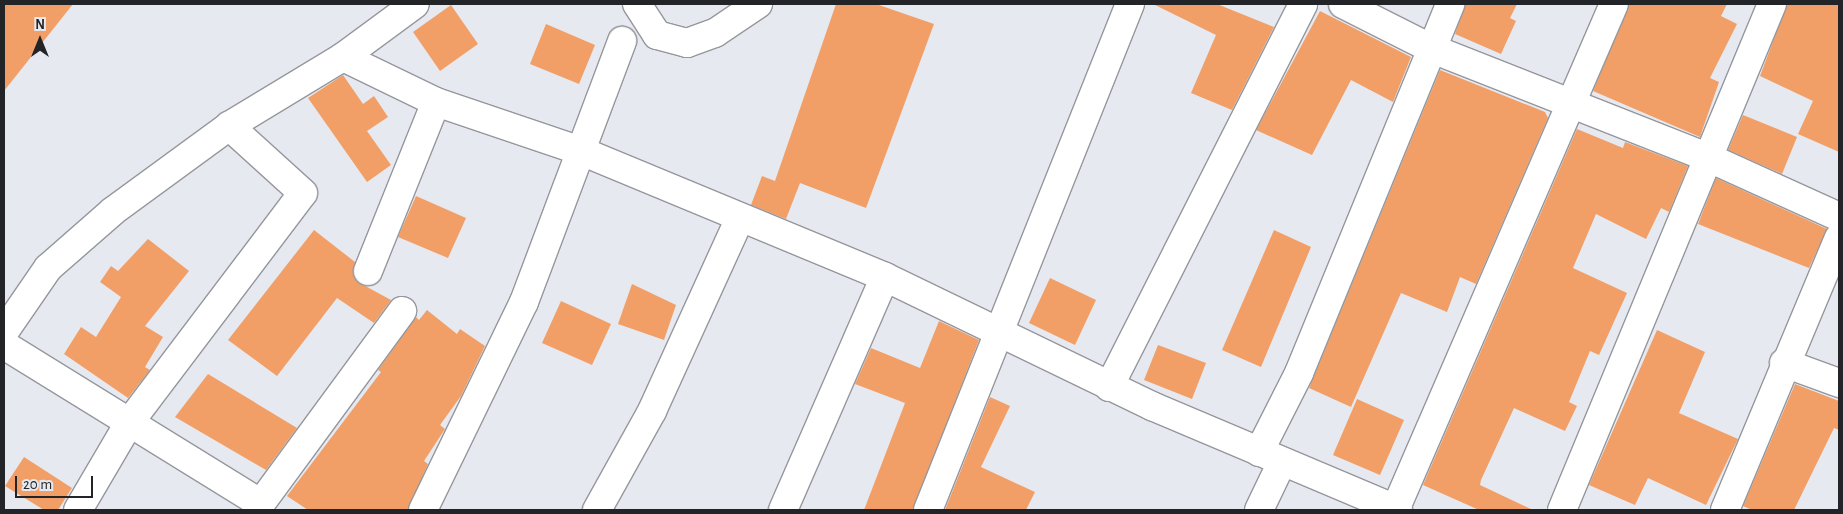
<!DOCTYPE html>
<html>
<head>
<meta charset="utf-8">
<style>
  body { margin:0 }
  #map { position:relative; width:1843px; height:514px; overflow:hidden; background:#e6e9ef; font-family:"Alegreya Sans",sans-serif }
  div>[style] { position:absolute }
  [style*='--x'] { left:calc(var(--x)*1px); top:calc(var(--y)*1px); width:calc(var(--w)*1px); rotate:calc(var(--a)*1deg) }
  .building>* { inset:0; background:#f29f67 }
  .roads { filter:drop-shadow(1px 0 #95979d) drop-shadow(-1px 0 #95979d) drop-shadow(0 1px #95979d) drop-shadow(0 -1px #95979d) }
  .minor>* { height:28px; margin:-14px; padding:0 14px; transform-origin:14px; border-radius:14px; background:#fff }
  span { translate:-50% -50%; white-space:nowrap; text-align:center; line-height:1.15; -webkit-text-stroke:4px #e6e9ef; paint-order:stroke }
  .frame { position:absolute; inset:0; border:5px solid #232427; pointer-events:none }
  .north { position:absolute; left:15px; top:15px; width:50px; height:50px; -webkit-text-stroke:4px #e6e9ef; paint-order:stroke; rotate:0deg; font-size:14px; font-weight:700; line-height:20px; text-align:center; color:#232427 }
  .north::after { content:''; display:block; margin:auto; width:18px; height:22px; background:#232427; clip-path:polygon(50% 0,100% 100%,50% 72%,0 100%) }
  .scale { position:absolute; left:15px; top:476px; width:78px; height:22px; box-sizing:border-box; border:2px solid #232427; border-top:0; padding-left:6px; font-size:15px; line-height:18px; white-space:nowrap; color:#232427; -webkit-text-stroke:4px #e6e9ef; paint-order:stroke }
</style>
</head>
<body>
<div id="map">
  <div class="building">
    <i style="clip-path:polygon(4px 4px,73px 4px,4px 91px)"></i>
    <i style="clip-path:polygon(836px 4px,876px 4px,934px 24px,866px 208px,800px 183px,786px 219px,751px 205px,762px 176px,775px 181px)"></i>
    <i style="clip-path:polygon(1153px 4px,1217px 4px,1274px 27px,1232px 110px,1191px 93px,1216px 35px)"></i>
    <i style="clip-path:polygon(1465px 4px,1517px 4px,1510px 18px,1516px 21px,1501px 54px,1455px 34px)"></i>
    <i style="clip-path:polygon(1629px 4px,1727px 4px,1721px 16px,1737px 24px,1710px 78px,1719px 82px,1700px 137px,1593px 91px)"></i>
    <i style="clip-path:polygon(1787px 4px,1839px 4px,1839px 152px,1798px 134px,1813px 101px,1760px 76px)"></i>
    <i style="clip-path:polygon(451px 5px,478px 44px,440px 71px,413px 32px)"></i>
    <i style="clip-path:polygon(1320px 11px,1411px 57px,1393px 102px,1351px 80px,1312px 155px,1256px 130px)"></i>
    <i style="clip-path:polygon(546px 24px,595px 45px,579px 84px,530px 64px)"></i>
    <i style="clip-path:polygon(1440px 70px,1545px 112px,1548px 118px,1476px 284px,1460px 277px,1447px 312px,1401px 293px,1351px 407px,1309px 388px)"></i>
    <i style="clip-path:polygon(343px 75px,363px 104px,374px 96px,388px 117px,367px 131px,391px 165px,367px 182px,308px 98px)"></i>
    <i style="clip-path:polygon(1743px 115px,1797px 137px,1782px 174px,1728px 150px)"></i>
    <i style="clip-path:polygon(1577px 129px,1623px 148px,1625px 142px,1688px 166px,1669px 212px,1661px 208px,1646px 239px,1596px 214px,1573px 268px,1627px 293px,1599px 355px,1590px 351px,1569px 402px,1577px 406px,1565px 431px,1514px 408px,1481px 480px,1480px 485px,1533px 510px,1479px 510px,1423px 485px)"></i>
    <i style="clip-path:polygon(1716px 178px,1827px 229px,1809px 268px,1698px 224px)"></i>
    <i style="clip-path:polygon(416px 196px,466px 218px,448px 258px,398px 237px)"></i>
    <i style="clip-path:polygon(314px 230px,355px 262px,356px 281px,391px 300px,374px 323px,337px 298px,277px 376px,228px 340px)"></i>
    <i style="clip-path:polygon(1274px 230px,1311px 247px,1261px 367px,1222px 350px)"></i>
    <i style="clip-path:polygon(148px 239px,189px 271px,145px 326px,163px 337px,145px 367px,150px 370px,128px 398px,64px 354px,81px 327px,96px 337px,121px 297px,100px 282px,111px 266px,118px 271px)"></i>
    <i style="clip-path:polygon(1050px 278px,1096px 300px,1075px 345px,1029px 323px)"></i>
    <i style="clip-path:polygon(632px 284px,676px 305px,664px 340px,618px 324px)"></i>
    <i style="clip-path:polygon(561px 301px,611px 324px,592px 365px,542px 343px)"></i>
    <i style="clip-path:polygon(427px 310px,457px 334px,460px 329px,485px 346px,461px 396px,440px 425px,445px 429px,424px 461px,428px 464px,408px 510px,308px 510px,287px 496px,381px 372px,378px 370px,416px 317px,419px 320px)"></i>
    <i style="clip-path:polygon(939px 321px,979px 340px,913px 510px,864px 510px,905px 403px,855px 384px,871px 348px,920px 368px)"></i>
    <i style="clip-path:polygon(1657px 330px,1705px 352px,1679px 413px,1738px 439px,1706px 505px,1648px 478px,1635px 505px,1589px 485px)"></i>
    <i style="clip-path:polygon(1158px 345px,1206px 363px,1192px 399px,1144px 380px)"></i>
    <i style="clip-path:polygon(208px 374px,297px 428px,266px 470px,175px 417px)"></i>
    <i style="clip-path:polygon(1795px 384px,1839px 401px,1839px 430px,1834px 428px,1794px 510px,1752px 510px,1743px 506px)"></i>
    <i style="clip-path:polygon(990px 397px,1010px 406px,981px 467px,1035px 492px,1026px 510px,945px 510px)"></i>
    <i style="clip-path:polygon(1357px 399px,1404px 420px,1380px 475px,1333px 455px)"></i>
    <i style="clip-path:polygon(24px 457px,72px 488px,58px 510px,44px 510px,5px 486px)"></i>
  </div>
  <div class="roads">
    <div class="minor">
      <i style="--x:637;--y:4;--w:37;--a:57"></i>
      <i style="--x:657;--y:35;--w:31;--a:15"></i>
      <i style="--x:687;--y:43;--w:30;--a:-20"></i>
      <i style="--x:715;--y:33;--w:52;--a:-34"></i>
      <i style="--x:1343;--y:4;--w:97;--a:26.8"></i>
      <i style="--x:1430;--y:48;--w:298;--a:21.5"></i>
      <i style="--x:1707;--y:157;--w:145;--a:24.4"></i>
      <i style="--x:343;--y:57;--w:103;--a:25.8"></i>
      <i style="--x:436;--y:102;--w:153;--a:18.7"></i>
      <i style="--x:581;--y:151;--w:329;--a:22.5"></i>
      <i style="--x:885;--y:277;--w:297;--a:25.8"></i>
      <i style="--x:1152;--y:406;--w:267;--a:22.9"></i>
      <i style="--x:368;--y:271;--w:182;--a:-68.1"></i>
      <i style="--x:4;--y:332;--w:78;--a:-55.5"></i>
      <i style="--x:48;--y:268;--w:86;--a:-41.2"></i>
      <i style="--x:113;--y:211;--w:144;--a:-36.2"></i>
      <i style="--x:229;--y:126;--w:133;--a:-31.2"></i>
      <i style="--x:343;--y:57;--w:89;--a:-36.4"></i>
      <i style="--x:4;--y:345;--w:301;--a:31.7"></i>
      <i style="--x:1784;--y:363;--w:59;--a:20"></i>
      <i style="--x:1109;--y:387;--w:429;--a:-63.1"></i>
      <i style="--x:1259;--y:452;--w:89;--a:-63.1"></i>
      <i style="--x:1299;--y:373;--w:399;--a:-67.7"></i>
      <i style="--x:78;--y:510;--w:101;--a:-59.6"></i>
      <i style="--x:129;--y:423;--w:288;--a:-52.9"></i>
      <i style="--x:303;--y:193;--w:100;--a:-137.8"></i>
      <i style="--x:256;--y:510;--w:247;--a:-53.7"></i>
      <i style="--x:423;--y:510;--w:231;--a:-64.1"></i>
      <i style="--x:524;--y:302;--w:279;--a:-69.4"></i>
      <i style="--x:597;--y:510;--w:113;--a:-60.9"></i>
      <i style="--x:652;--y:411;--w:212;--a:-65.5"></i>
      <i style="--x:783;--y:510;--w:254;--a:-66.4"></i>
      <i style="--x:928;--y:510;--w:545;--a:-68.24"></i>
      <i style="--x:1259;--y:510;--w:53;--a:-64.4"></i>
      <i style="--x:1395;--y:510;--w:551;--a:-66.6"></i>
      <i style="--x:1562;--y:510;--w:548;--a:-67.46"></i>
      <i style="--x:1725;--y:510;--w:295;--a:-67.3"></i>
    </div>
  </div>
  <div class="frame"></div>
  <div class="north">N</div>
  <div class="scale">20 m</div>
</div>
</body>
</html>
